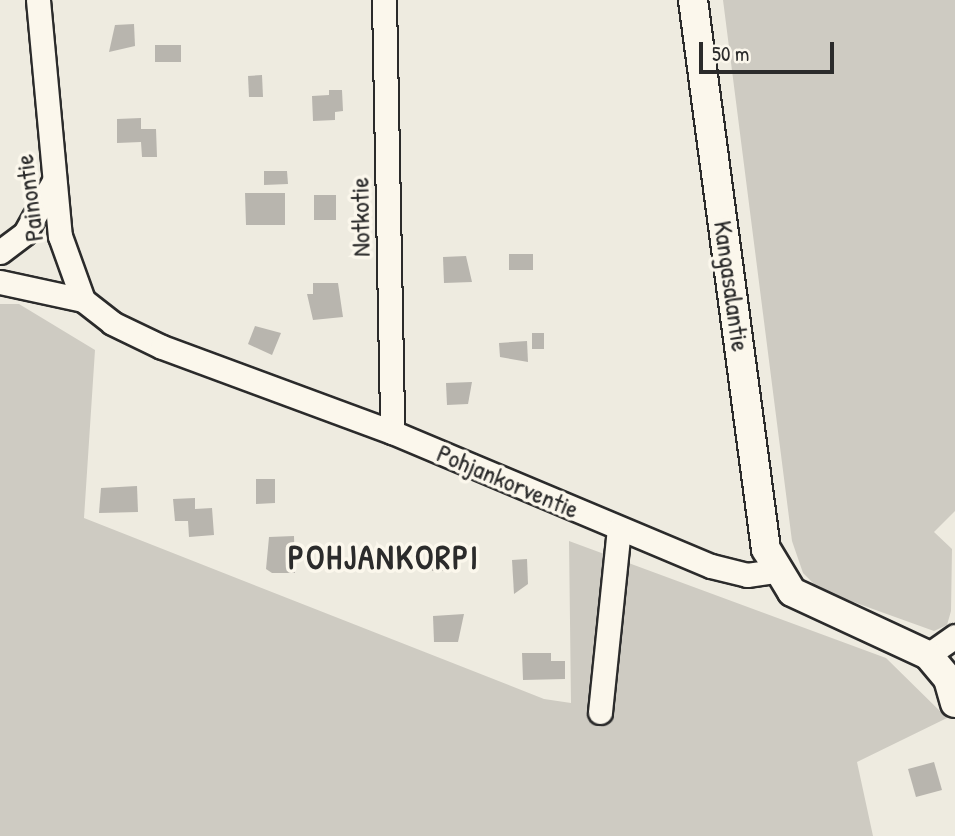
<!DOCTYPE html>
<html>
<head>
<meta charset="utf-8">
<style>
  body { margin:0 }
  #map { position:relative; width:955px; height:836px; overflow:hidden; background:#eeebe0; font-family:"Patrick Hand",sans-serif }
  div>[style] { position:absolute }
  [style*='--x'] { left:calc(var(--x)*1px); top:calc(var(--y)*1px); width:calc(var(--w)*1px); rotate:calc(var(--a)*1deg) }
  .green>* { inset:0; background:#cecbc2 }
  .building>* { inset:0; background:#b8b5ae }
  .roads { filter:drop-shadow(2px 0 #2b2b2b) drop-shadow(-2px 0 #2b2b2b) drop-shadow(0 2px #2b2b2b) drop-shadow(0 -2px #2b2b2b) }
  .minor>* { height:23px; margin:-11.5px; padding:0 11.5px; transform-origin:11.5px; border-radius:11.5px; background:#fbf7ec }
  .major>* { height:28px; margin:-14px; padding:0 14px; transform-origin:14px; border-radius:14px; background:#fbf7ec }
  span { translate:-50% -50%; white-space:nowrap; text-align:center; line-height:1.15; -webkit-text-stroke:7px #fbf7ec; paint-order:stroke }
  .street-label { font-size:26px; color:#2b2b2b }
  .district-label { font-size:33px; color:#2b2b2b; font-weight:700; letter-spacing:2px }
  .scale { position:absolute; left:699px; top:42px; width:135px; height:32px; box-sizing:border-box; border:4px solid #2b2b2b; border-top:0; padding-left:9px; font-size:21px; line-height:24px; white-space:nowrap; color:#2b2b2b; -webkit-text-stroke:5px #fbf7ec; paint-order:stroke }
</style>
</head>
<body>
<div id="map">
  <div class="green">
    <i style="clip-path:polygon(723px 0,955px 0,955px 511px,934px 532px,952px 549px,951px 611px,947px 625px,934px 631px,820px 590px,803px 573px,792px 541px)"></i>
    <i style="clip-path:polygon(0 304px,19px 304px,95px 350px,84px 518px,544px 699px,571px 703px,569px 541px,886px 658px,947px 718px,857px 762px,873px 836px,0 836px)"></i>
  </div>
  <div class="building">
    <i style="clip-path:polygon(134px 24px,135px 46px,109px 52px,115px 25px)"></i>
    <i style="clip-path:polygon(155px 45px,181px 45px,181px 62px,155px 62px)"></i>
    <i style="clip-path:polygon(262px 75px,263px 97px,249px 97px,248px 76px)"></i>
    <i style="clip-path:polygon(329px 90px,342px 90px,343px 111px,335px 112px,335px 120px,313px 121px,312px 96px,329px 95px)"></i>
    <i style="clip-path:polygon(141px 118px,141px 129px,156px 129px,157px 157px,142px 157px,141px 142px,117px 143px,117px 119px)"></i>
    <i style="clip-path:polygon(264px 171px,287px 171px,288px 184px,264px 185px)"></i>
    <i style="clip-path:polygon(245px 193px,285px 193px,285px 225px,246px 225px)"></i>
    <i style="clip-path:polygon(314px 195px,336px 195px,336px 220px,314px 220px)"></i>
    <i style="clip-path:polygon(509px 254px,533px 254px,533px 270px,509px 270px)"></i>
    <i style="clip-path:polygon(466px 256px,472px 282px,444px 283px,443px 257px)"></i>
    <i style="clip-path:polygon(313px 283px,338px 283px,343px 317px,313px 320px,307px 294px,313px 294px)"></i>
    <i style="clip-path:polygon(255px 326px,281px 333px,272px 355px,248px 344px)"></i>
    <i style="clip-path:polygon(532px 333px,544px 333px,544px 349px,532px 349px)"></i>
    <i style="clip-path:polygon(527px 341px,528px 362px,500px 357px,499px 343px)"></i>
    <i style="clip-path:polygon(472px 382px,468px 404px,447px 405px,446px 383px)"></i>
    <i style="clip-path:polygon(256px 479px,275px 479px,275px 503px,256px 504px)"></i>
    <i style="clip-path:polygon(137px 486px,138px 512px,99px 513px,101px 488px)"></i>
    <i style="clip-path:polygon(195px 498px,195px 509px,212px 508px,214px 535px,189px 537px,188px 521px,175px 521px,173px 499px)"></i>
    <i style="clip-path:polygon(294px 536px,295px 573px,272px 573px,266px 569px,269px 537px)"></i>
    <i style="clip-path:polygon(444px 546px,445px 571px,432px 571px,432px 547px)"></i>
    <i style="clip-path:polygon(527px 559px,528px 584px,514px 594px,512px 560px)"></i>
    <i style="clip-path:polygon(464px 614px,458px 642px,434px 642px,433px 616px)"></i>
    <i style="clip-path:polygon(522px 653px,551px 653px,551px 661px,565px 661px,565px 679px,523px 680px)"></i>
    <i style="clip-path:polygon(934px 762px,942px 790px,916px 797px,908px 769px)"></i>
  </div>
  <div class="roads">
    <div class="minor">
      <i style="--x:38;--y:0;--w:237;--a:84.7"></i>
      <i style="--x:60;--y:236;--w:68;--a:70.2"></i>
      <i style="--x:384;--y:0;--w:432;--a:88.9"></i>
      <i style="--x:0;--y:252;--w:31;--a:-37"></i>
      <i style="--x:25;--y:233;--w:60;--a:-60.9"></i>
      <i style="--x:0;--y:282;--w:85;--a:12.2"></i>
      <i style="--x:83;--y:300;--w:37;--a:38"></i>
      <i style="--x:112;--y:323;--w:55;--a:25.6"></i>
      <i style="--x:162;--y:347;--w:245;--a:20.3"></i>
      <i style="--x:392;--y:432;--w:346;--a:22.8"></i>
      <i style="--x:711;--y:566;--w:37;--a:14"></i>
      <i style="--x:747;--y:575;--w:29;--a:-8"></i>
      <i style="--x:928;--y:655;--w:33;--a:-35"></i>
      <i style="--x:600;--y:712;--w:184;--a:-84.1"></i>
    </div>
    <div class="major">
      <i style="--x:693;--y:0;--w:554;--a:82.43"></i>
      <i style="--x:766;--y:549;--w:50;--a:58.8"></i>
      <i style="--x:792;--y:592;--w:150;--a:24.9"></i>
      <i style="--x:928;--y:655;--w:31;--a:50"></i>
      <i style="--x:948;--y:679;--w:25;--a:74"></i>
    </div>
  </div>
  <div class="street-label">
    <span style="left:29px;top:198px;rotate:-97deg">Painontie</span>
    <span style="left:360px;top:217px;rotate:-91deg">Notkotie</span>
    <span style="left:732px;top:286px;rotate:82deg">Kangasalantie</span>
    <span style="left:508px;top:481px;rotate:23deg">Pohjankorventie</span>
  </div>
  <div class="district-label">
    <span style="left:384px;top:558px">POHJANKORPI</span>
  </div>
  <div class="scale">50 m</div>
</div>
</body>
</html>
